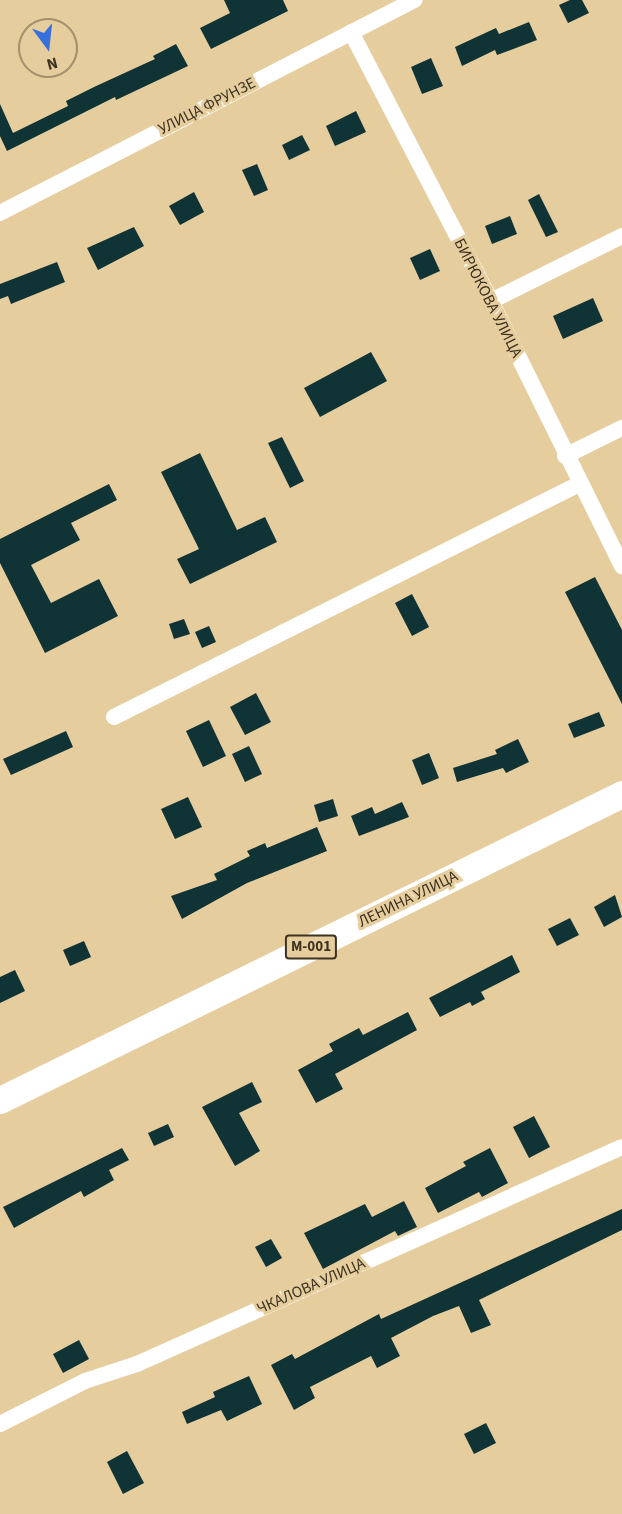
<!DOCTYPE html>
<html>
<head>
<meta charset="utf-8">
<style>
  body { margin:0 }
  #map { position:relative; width:622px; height:1514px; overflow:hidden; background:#e6cd9e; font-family:"Source Sans 3",sans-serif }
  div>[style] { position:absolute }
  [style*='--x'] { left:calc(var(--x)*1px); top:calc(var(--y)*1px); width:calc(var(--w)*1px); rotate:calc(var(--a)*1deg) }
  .building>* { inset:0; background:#103336 }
  .street>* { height:16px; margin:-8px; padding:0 8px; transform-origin:8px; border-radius:8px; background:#fff }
  .primary>* { height:27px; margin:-13.5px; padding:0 13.5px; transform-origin:13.5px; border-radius:13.5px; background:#fff }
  span { translate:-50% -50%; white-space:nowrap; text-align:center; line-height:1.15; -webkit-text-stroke:6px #e6cd9e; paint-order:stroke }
  .shield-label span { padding:2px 4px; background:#e6cd9e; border:2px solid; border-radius:4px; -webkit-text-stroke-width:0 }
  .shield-label { font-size:15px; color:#3c3220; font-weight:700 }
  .street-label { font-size:16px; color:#3c3220 }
  .north { position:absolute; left:18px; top:18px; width:60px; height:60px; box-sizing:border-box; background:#e6cd9e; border:2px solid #a28f6c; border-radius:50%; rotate:165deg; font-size:16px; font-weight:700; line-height:24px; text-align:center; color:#3c3220 }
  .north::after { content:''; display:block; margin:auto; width:21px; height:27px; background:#376fde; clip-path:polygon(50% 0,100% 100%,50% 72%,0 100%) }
</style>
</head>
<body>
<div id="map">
  <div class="building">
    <i style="clip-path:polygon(224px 0,283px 0,288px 11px,211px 49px,200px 28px,230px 13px)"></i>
    <i style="clip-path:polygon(570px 0,582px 0,589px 13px,568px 23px,559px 5px)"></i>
    <i style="clip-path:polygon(529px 22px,537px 40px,497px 55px,495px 50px,462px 66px,455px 47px,496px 28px,499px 34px)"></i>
    <i style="clip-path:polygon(176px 44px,188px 66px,116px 100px,115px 97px,7px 151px,0 136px,0 104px,13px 133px,68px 106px,66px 101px,94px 87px,155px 59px,153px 56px)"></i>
    <i style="clip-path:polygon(431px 58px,443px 86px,422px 94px,411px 67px)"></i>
    <i style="clip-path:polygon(356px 111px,366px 132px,335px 146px,326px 126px)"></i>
    <i style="clip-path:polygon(302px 135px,310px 150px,289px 160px,282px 145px)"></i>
    <i style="clip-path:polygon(257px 164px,268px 190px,254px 196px,242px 170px)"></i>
    <i style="clip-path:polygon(194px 192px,204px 212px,180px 225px,169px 206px)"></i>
    <i style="clip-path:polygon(539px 194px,558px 232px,546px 237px,528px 200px)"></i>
    <i style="clip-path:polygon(510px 216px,517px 234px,492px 244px,485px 226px)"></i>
    <i style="clip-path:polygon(134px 227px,144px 246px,98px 270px,87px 248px)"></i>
    <i style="clip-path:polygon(430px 249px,440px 271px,420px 280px,410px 258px)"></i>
    <i style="clip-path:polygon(57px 262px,65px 282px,11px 304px,8px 296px,0 299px,0 284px)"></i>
    <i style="clip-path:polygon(593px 298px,603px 321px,563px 339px,553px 316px)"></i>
    <i style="clip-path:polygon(371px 352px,387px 381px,320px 417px,304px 388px)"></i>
    <i style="clip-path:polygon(282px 437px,304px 481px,290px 488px,268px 443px)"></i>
    <i style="clip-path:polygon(200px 453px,237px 530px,265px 517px,277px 542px,190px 584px,177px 559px,199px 549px,161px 472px)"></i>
    <i style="clip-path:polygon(109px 484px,117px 500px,71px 523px,80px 540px,31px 565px,51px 603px,99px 579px,118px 616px,45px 653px,0 563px,0 539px)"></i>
    <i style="clip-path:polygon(595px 577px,622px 630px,622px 704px,565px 592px)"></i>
    <i style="clip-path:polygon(412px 594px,429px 627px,412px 636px,395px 603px)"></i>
    <i style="clip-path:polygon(184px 619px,190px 634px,174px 639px,169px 624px)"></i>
    <i style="clip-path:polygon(209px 626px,216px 642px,202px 648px,195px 632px)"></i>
    <i style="clip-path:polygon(256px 693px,271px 722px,245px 735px,230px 707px)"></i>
    <i style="clip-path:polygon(599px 712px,605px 726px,574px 738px,568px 724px)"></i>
    <i style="clip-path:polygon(209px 720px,226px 756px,203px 767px,186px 731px)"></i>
    <i style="clip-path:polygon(66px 731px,73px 747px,11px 775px,3px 759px)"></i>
    <i style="clip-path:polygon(518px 739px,529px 762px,506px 773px,503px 768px,457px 782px,453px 768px,497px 754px,495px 750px)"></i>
    <i style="clip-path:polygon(249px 746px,262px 774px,245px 782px,232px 754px)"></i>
    <i style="clip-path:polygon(429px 753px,439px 778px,422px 785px,412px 760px)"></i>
    <i style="clip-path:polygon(188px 797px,202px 827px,175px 839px,161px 809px)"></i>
    <i style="clip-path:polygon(333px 799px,338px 816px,319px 822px,314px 805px)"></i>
    <i style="clip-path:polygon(402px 802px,409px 817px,359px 836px,351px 816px,372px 807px,375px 814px)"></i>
    <i style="clip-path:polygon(317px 827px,327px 851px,247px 883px,182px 919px,171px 896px,217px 880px,214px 874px,250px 856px,247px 851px,265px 843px,267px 848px)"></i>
    <i style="clip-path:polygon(615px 895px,622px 917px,604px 927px,594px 907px)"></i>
    <i style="clip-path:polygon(570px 918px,579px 935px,557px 946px,548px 929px)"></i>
    <i style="clip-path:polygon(84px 941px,91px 957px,70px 966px,63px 950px)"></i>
    <i style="clip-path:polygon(512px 955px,520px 972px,481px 992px,485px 999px,472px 1006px,470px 1002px,440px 1017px,429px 998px)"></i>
    <i style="clip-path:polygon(15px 970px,25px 991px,0 1003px,0 977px)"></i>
    <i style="clip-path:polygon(408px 1012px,417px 1030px,335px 1074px,343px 1089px,316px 1103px,298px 1070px,333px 1051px,329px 1044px,359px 1028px,363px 1035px)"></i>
    <i style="clip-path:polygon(252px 1082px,262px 1102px,239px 1113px,260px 1151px,235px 1166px,202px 1107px)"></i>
    <i style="clip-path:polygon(534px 1116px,550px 1147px,529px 1158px,513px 1127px)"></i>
    <i style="clip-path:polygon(168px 1124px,174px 1137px,154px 1146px,148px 1133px)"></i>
    <i style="clip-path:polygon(122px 1148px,129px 1160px,109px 1170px,114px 1180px,84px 1197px,81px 1191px,14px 1228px,3px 1207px)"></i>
    <i style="clip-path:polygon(490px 1148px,508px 1183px,482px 1197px,479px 1192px,438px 1213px,425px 1188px,466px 1166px,463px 1162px)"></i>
    <i style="clip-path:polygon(404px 1201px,417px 1227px,398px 1236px,395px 1231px,323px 1269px,304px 1233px,365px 1204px,372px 1217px)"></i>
    <i style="clip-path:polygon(622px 1209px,622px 1230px,479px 1300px,491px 1325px,471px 1333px,459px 1306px,433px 1316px,391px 1338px,400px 1356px,377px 1368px,371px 1356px,310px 1387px,315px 1398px,294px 1410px,271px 1365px,292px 1354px,295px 1359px,379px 1314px,381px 1319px)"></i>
    <i style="clip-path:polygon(271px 1239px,282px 1258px,266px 1267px,255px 1247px)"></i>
    <i style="clip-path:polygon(79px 1340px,89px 1359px,63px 1373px,53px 1354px)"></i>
    <i style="clip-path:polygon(249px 1376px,262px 1404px,227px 1421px,221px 1410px,187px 1424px,182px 1412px,215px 1397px,213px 1392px)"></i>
    <i style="clip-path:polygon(486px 1423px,496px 1443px,474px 1454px,464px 1434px)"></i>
    <i style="clip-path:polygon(127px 1451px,144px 1483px,123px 1494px,107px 1462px)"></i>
  </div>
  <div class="street">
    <i style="--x:351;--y:32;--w:303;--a:62.5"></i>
    <i style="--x:491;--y:301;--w:296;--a:63.7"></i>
    <i style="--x:0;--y:213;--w:466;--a:-27.2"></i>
    <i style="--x:491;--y:301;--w:146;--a:-26.4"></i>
    <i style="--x:565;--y:456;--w:64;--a:-26.2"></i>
    <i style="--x:114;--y:717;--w:520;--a:-26.61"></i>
    <i style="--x:0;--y:1424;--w:95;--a:-26.8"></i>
    <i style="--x:85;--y:1381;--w:55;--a:-18.1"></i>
    <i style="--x:137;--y:1364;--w:531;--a:-24.1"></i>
  </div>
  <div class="primary">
    <i style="--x:0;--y:1100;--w:693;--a:-26.2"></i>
  </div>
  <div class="shield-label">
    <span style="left:311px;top:947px">М-001</span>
  </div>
  <div class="street-label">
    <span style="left:207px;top:106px;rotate:-27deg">УЛИЦА ФРУНЗЕ</span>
    <span style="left:488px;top:298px;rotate:63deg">БИРЮКОВА УЛИЦА</span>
    <span style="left:408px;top:899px;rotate:-26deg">ЛЕНИНА УЛИЦА</span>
    <span style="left:311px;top:1286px;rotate:-24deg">ЧКАЛОВА УЛИЦА</span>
  </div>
  <div class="north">N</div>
</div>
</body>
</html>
